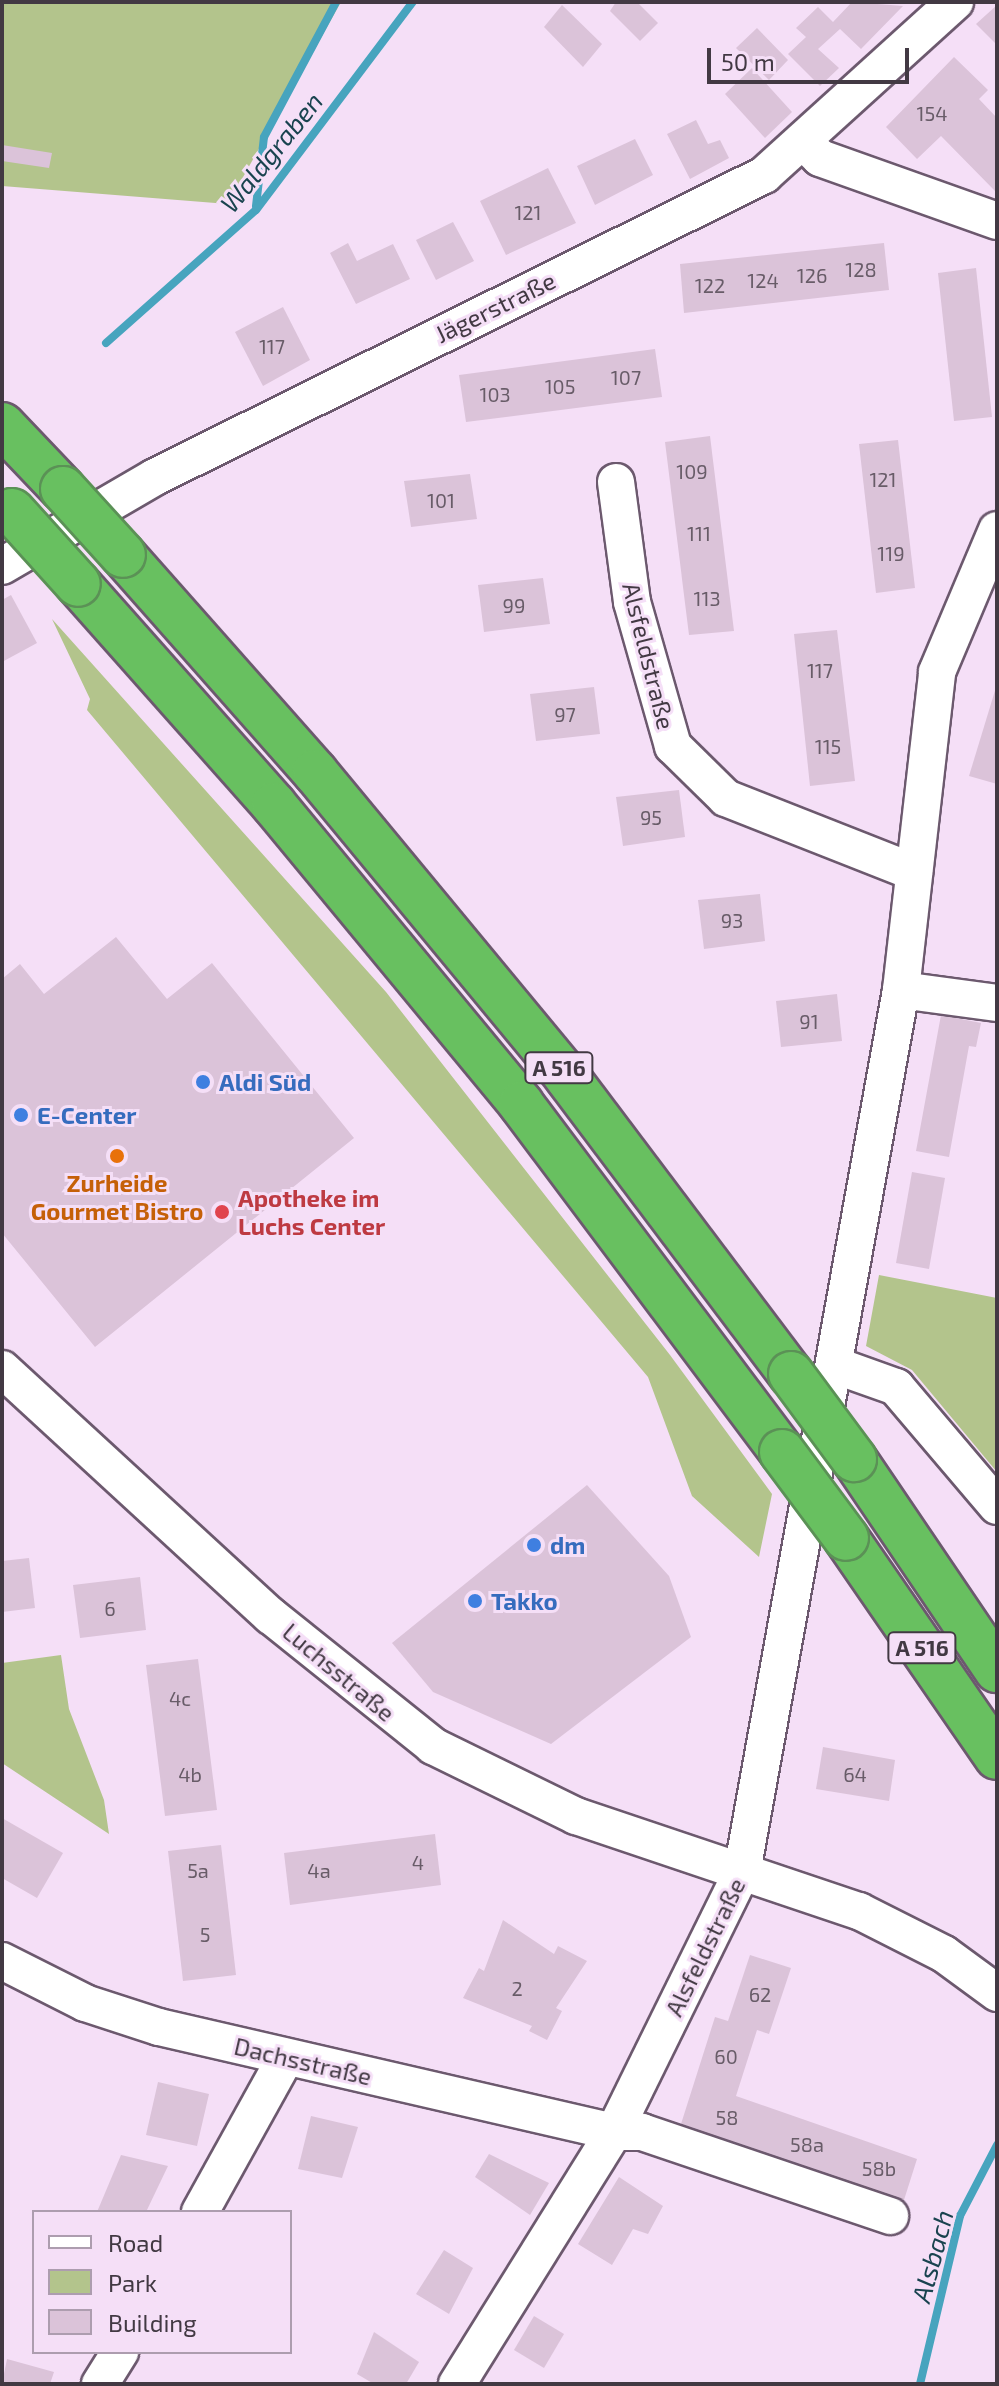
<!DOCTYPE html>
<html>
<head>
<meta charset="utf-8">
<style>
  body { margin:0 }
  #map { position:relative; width:999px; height:2386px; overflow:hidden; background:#f5dff7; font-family:"Exo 2",sans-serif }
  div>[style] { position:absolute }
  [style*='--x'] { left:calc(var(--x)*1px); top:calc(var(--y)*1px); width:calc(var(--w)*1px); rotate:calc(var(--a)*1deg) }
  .green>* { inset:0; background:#b3c48c }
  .stream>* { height:8px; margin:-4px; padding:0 4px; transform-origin:4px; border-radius:4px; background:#47a4be }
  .building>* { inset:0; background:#dbc3d9 }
  .roads { filter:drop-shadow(2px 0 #6c596e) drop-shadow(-2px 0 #6c596e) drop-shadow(0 2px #6c596e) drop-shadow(0 -2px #6c596e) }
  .minor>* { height:36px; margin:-18px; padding:0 18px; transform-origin:18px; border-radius:18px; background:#fff }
  .highway>* { height:44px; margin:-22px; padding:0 22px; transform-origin:22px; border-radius:22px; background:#68c060 }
  .bridges { filter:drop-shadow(2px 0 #5b9156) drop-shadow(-2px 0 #5b9156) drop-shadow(0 2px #5b9156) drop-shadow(0 -2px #5b9156) }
  .highway-bridge>* { height:44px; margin:-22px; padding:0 22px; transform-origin:22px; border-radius:22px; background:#68c060 }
  .dots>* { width:22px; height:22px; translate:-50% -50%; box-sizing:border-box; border:4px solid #f5dff7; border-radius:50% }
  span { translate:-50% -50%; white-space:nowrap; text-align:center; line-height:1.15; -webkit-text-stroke:6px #f5dff7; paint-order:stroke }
  .number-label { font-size:20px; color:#685c68 }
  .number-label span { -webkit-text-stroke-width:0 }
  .shield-label span { padding:2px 6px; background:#f5dff7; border:2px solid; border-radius:6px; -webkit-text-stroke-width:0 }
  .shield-label { font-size:22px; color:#423943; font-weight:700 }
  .street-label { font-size:24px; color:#423943 }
  .shop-label { font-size:24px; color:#366cbe; font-weight:700 }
  .left { translate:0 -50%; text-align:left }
  .food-label { font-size:24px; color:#c56008; font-weight:700 }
  .health-label { font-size:24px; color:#be3a42; font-weight:700 }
  .water-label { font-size:26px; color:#19434f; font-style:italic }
  .frame { position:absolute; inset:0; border:4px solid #423943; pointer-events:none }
  .legend { position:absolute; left:32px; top:2210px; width:260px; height:144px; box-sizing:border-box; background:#f5dff7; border:2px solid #ad9daf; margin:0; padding:10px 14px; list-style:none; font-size:24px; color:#423943 }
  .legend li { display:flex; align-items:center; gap:16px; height:40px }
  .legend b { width:40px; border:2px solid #ad9daf }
  .scale { position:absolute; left:707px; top:48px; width:202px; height:36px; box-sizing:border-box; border:4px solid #423943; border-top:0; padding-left:10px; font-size:24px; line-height:28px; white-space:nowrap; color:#423943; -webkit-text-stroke:6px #f5dff7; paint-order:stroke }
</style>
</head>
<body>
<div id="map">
  <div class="green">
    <i style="clip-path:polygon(2px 2px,341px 2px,228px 204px,2px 186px)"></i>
    <i style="clip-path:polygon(52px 619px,386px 992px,670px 1355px,772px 1494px,759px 1557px,692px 1496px,648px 1377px,87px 710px,90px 699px)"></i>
    <i style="clip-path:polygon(879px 1275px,997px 1298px,997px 1472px,912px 1370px,866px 1346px)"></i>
    <i style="clip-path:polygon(61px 1655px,69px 1709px,104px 1800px,109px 1834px,2px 1763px,2px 1663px)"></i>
  </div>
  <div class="stream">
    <i style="--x:256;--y:206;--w:69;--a:-83.4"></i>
    <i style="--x:264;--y:137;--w:153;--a:-61.9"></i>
    <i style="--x:106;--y:343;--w:200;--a:-41.6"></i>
    <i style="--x:256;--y:210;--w:261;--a:-53"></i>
    <i style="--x:920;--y:2384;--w:173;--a:-76.6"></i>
    <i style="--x:960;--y:2216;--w:80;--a:-62.5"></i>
  </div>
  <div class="building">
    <i style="clip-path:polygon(616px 2px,637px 2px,658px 23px,640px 41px,610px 11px)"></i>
    <i style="clip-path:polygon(852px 2px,903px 6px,861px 49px,840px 29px,818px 49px,839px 68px,820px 86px,788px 54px,806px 37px,796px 28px,818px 7px,833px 22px)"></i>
    <i style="clip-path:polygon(562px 5px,602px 44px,583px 67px,544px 27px)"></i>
    <i style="clip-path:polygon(997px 5px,997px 45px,976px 24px)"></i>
    <i style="clip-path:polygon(757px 28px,788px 60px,769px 80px,736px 48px)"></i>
    <i style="clip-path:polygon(954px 57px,988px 90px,979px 99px,997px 118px,995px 191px,941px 136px,917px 159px,886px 127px)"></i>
    <i style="clip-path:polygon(752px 68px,792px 112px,765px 138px,725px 94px)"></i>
    <i style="clip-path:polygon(696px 120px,708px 144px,720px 140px,729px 158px,690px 179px,667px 134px)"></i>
    <i style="clip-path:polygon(635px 139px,653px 175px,595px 205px,577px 166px)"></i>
    <i style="clip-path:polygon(2px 145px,52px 153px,49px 168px,2px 161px)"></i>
    <i style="clip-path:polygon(548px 168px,576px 223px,506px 255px,480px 201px)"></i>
    <i style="clip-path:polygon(453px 222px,474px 261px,436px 280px,416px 240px)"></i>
    <i style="clip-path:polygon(348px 243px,357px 261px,393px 244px,410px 279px,356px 304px,330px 253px)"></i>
    <i style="clip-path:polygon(884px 243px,889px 290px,684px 313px,680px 264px)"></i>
    <i style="clip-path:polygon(976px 268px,992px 417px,954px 421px,938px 273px)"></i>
    <i style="clip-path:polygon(283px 307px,310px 360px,263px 386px,235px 332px)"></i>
    <i style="clip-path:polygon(655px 349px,662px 397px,466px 422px,459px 375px)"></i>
    <i style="clip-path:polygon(710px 436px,734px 631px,689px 635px,665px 442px)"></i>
    <i style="clip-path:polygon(898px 440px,915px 588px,876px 593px,859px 444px)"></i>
    <i style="clip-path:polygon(470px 474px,477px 519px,411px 527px,404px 481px)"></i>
    <i style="clip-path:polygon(543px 578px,550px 624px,484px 632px,478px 585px)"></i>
    <i style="clip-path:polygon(11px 595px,37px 643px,2px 662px,2px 600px)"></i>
    <i style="clip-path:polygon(837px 630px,855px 781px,810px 786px,794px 634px)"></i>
    <i style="clip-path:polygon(997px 684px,997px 784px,969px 776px)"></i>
    <i style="clip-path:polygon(594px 687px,600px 734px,536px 741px,530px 694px)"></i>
    <i style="clip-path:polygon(679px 790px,685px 837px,623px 846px,616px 797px)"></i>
    <i style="clip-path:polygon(760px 894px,765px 941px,704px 949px,698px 900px)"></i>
    <i style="clip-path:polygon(116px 937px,167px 999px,212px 963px,354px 1138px,95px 1347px,2px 1233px,2px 979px,20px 964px,44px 994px)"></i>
    <i style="clip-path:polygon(837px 994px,842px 1041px,781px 1047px,776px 1001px)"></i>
    <i style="clip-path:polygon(941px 1015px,981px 1023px,976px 1047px,969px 1046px,949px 1157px,916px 1151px)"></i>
    <i style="clip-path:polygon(912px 1172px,945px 1178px,929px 1269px,896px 1263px)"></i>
    <i style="clip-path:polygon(587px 1485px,669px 1576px,691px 1637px,551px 1744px,433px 1692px,392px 1643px)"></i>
    <i style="clip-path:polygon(29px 1558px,35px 1608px,2px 1612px,2px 1561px)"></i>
    <i style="clip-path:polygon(140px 1577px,146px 1630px,80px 1638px,73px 1585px)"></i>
    <i style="clip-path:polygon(198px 1659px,217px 1810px,165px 1816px,146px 1665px)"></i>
    <i style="clip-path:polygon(823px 1747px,895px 1760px,889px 1801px,816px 1789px)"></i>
    <i style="clip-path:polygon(2px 1818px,63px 1853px,37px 1898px,2px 1878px)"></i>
    <i style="clip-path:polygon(435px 1834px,441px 1885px,290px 1905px,284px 1853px)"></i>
    <i style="clip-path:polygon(221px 1845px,236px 1975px,183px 1981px,168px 1851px)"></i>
    <i style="clip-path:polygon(503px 1920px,554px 1954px,558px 1946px,587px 1961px,556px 2008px,562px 2011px,547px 2040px,529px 2031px,532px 2026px,463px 1998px,479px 1968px,484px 1971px)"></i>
    <i style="clip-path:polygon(750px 1955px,791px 1968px,769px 2034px,757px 2030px,736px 2096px,917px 2159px,904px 2200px,681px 2124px,715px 2017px,728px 2021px)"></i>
    <i style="clip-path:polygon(158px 2082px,209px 2094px,197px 2146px,146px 2135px)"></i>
    <i style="clip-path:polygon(311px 2116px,358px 2127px,342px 2178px,298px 2169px)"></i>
    <i style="clip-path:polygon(489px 2154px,549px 2183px,530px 2215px,475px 2177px)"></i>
    <i style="clip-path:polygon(121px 2155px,168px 2166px,146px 2212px,97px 2212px)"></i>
    <i style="clip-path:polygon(619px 2177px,663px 2206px,648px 2234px,633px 2229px,612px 2265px,578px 2244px)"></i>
    <i style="clip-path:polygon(444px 2250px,473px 2268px,449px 2314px,416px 2294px)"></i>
    <i style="clip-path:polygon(534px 2316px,564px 2334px,544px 2368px,514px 2350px)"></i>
    <i style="clip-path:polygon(374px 2332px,419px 2362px,406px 2384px,374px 2384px,357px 2374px)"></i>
    <i style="clip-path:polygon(7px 2359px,54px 2372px,50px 2384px,2px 2384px)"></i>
  </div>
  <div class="roads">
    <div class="minor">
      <i style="--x:805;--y:143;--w:21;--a:45"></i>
      <i style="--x:820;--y:158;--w:188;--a:19.6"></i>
      <i style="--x:616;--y:482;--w:121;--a:82.4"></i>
      <i style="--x:632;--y:602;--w:150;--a:74.1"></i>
      <i style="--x:673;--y:746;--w:74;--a:44.5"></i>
      <i style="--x:726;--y:798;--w:202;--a:21.5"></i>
      <i style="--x:2;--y:566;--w:177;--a:-30.2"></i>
      <i style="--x:155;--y:477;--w:680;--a:-26.38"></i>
      <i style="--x:764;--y:175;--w:258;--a:-42.2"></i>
      <i style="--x:901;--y:990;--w:97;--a:7.7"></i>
      <i style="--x:837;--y:1366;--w:63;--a:19.6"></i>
      <i style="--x:896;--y:1387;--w:156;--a:49.7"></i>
      <i style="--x:2;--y:1369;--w:365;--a:42.6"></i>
      <i style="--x:271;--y:1616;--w:208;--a:38.7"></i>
      <i style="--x:433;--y:1746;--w:159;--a:26.1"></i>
      <i style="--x:576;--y:1816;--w:299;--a:18.6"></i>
      <i style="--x:859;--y:1911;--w:95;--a:26.8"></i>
      <i style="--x:944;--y:1954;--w:66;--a:36.3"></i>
      <i style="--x:2;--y:1961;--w:93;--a:26.8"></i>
      <i style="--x:85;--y:2003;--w:78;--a:18"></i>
      <i style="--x:159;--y:2027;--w:467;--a:13"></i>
      <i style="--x:614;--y:2132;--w:28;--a:0"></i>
      <i style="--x:642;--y:2132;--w:262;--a:18.7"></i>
      <i style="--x:200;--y:2212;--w:177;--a:-61"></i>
      <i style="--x:100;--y:2384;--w:38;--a:-58"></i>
      <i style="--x:457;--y:2384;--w:297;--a:-58.1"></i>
      <i style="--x:614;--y:2132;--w:290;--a:-63.8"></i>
      <i style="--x:742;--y:1872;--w:896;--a:-79.78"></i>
      <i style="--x:901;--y:990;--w:320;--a:-83.5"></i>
      <i style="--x:937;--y:672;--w:154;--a:-67.1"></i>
    </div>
    <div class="highway">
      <i style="--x:2;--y:425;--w:88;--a:46.4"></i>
      <i style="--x:123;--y:555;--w:290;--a:48.5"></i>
      <i style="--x:315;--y:772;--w:396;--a:50.4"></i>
      <i style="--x:567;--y:1077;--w:372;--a:53"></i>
      <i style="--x:78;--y:584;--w:295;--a:48.4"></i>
      <i style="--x:274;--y:805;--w:388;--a:50.4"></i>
      <i style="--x:521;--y:1104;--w:435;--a:53.1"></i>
      <i style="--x:854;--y:1459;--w:255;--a:55.9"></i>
      <i style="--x:846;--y:1538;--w:266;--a:55.4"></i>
    </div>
  </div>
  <div class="bridges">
    <div class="highway-bridge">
      <i style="--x:63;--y:489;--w:89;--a:47.7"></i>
      <i style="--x:12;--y:511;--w:98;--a:47.9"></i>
      <i style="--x:791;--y:1374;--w:106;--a:53.5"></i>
      <i style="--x:782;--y:1452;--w:107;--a:53.3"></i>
    </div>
  </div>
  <div class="dots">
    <i style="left:203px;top:1082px;background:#3f7fe0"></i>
    <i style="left:21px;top:1115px;background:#3f7fe0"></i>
    <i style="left:117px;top:1156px;background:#e8710a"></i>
    <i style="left:222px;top:1212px;background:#e0444e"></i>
    <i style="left:534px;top:1545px;background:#3f7fe0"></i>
    <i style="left:475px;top:1601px;background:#3f7fe0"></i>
  </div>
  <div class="number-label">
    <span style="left:932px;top:113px">154</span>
    <span style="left:528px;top:212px">121</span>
    <span style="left:861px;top:269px">128</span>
    <span style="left:812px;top:275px">126</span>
    <span style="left:763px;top:280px">124</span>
    <span style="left:710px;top:285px">122</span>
    <span style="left:272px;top:346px">117</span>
    <span style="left:626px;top:377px">107</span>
    <span style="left:560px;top:386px">105</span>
    <span style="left:495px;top:394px">103</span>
    <span style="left:692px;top:471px">109</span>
    <span style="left:883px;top:479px">121</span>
    <span style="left:441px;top:500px">101</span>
    <span style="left:699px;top:533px">111</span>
    <span style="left:891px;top:553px">119</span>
    <span style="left:707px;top:598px">113</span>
    <span style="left:514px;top:605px">99</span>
    <span style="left:820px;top:670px">117</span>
    <span style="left:565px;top:714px">97</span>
    <span style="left:828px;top:746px">115</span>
    <span style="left:651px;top:817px">95</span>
    <span style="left:732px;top:920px">93</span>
    <span style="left:809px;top:1021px">91</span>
    <span style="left:110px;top:1608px">6</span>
    <span style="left:180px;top:1698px">4c</span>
    <span style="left:190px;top:1774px">4b</span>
    <span style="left:855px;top:1774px">64</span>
    <span style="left:418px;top:1862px">4</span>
    <span style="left:198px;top:1870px">5a</span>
    <span style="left:319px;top:1870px">4a</span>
    <span style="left:205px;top:1934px">5</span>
    <span style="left:517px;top:1988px">2</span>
    <span style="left:760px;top:1994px">62</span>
    <span style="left:726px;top:2056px">60</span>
    <span style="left:727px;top:2117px">58</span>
    <span style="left:807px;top:2144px">58a</span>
    <span style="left:879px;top:2168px">58b</span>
  </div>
  <div class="shield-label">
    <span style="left:559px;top:1068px">A 516</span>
    <span style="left:922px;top:1648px">A 516</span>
  </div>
  <div class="street-label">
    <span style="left:495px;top:307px;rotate:-26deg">Jägerstraße</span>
    <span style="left:649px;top:656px;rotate:76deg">Alsfeldstraße</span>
    <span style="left:339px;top:1672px;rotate:40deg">Luchsstraße</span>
    <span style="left:705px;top:1947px;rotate:-64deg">Alsfeldstraße</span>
    <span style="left:303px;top:2061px;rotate:13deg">Dachsstraße</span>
  </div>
  <div class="shop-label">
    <span class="left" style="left:219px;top:1082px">Aldi Süd</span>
    <span class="left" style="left:37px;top:1115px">E-Center</span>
    <span class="left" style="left:550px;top:1545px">dm</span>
    <span class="left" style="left:491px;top:1601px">Takko</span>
  </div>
  <div class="food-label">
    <span style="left:117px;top:1197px">Zurheide<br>Gourmet Bistro</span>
  </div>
  <div class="health-label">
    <span class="left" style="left:238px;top:1212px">Apotheke im<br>Luchs Center</span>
  </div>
  <div class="water-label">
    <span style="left:271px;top:152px;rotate:-51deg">Waldgraben</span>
    <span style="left:932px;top:2256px;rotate:-75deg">Alsbach</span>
  </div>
  <div class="frame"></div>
  <ul class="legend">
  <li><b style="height:10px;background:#fff"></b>Road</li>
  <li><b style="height:22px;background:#b3c48c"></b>Park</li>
  <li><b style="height:22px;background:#dbc3d9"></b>Building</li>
  </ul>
  <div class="scale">50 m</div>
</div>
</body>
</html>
